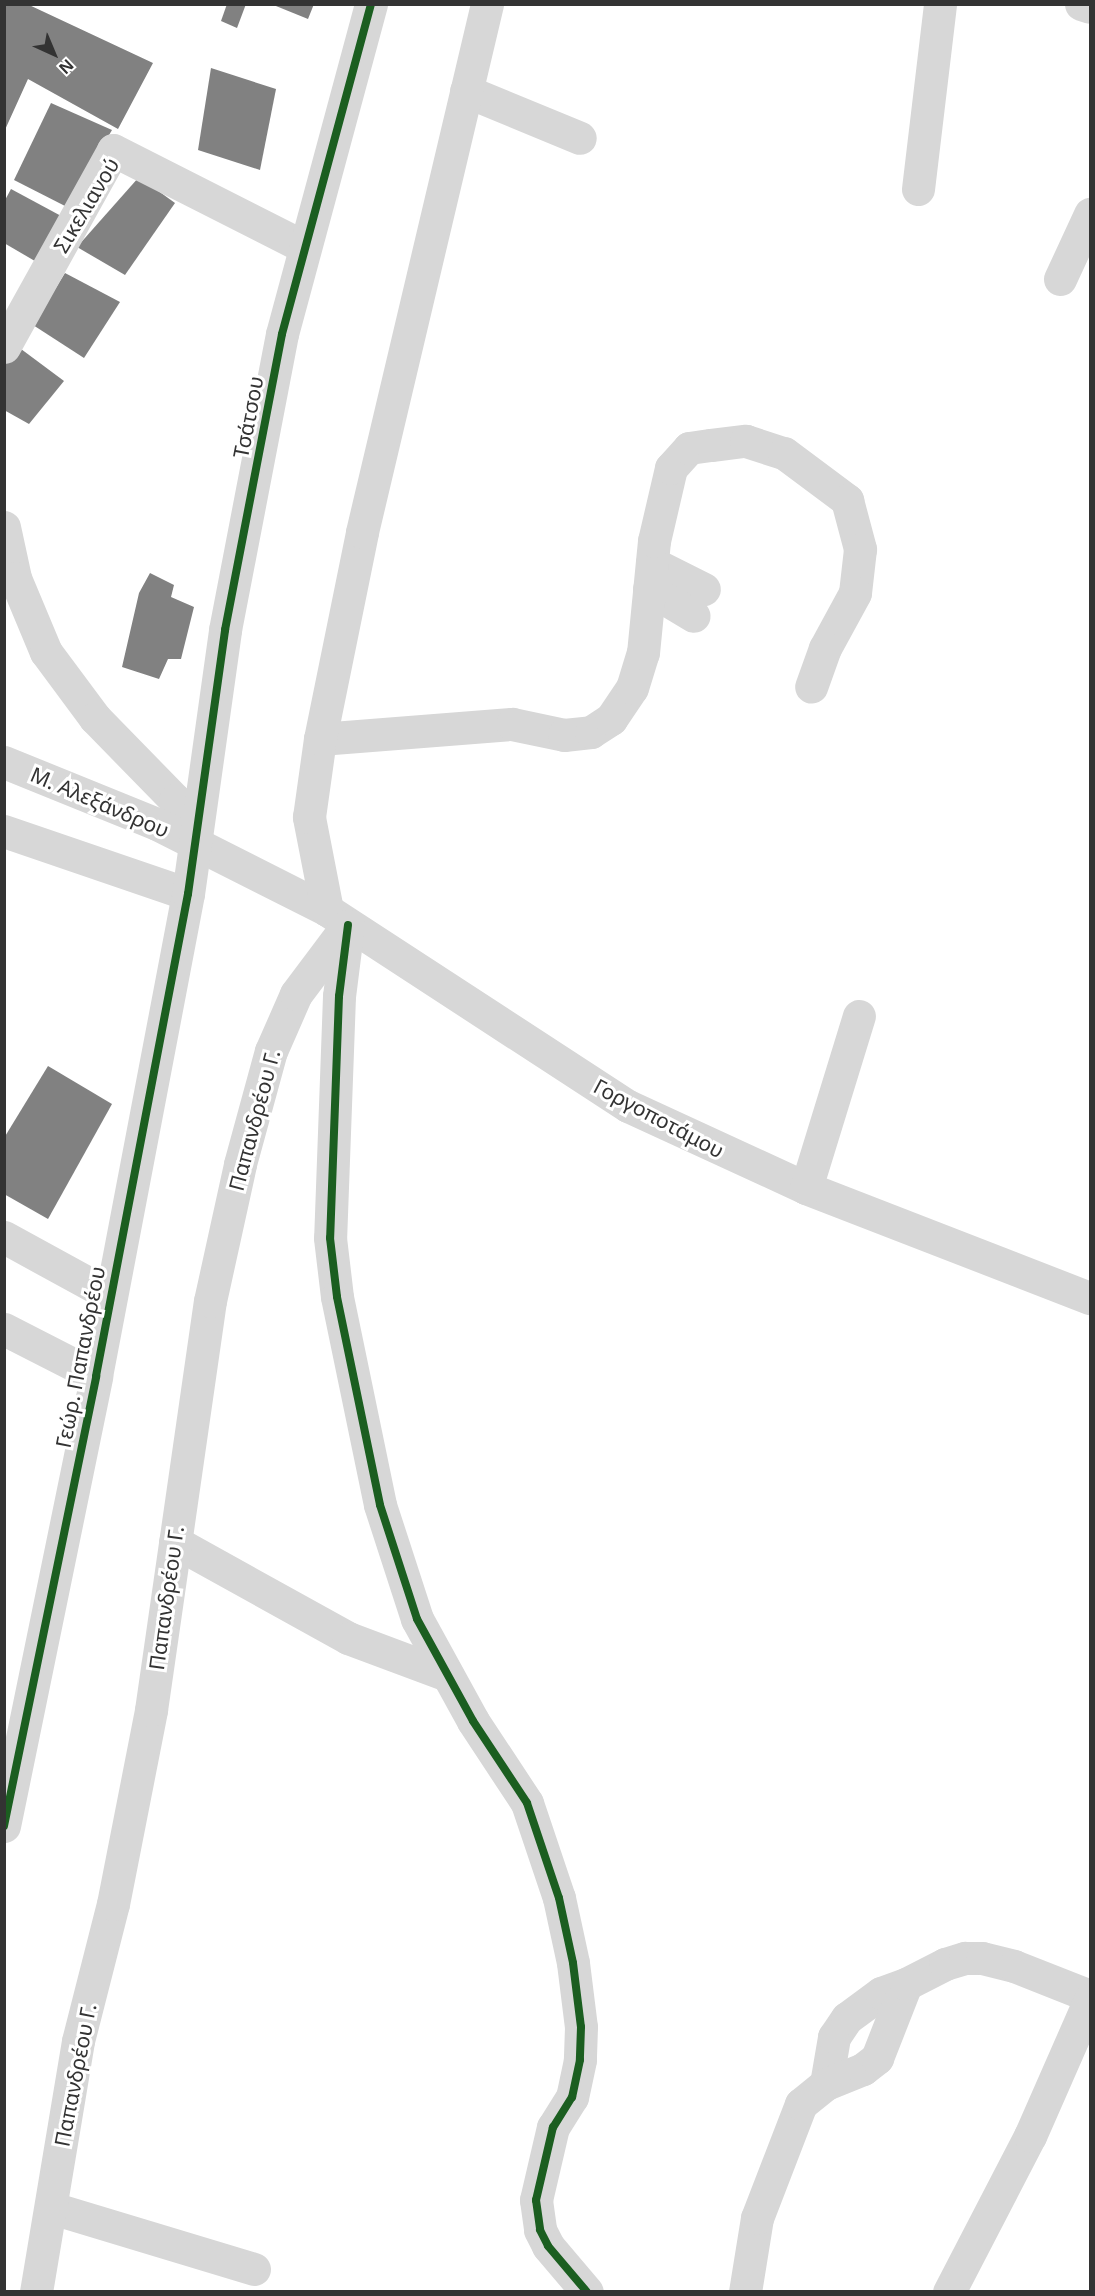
<!DOCTYPE html>
<html>
<head>
<meta charset="utf-8">
<style>
  body { margin:0 }
  #map { position:relative; width:1095px; height:2296px; overflow:hidden; background:#fff; font-family:"Noto Sans",sans-serif }
  div>[style] { position:absolute }
  [style*='--x'] { left:calc(var(--x)*1px); top:calc(var(--y)*1px); width:calc(var(--w)*1px); rotate:calc(var(--a)*1deg) }
  .building>* { inset:0; background:#818181 }
  .minor>* { height:33px; margin:-16.5px; padding:0 16.5px; transform-origin:16.5px; border-radius:16.5px; background:#d7d7d7 }
  .cycleway>* { height:8px; margin:-4px; padding:0 4px; transform-origin:4px; border-radius:4px; background:#1b5e20 }
  span { translate:-50% -50%; white-space:nowrap; text-align:center; line-height:1.15; -webkit-text-stroke:6px #fff; paint-order:stroke }
  .street-label { font-size:21px; color:#333 }
  .frame { position:absolute; inset:0; border:6px solid #333; pointer-events:none }
  .north { position:absolute; left:24px; top:24px; width:60px; height:60px; -webkit-text-stroke:4px #fff; paint-order:stroke; rotate:136deg; font-size:16px; font-weight:700; line-height:24px; text-align:center; color:#333 }
  .north::after { content:''; display:block; margin:auto; width:21px; height:27px; background:#333; clip-path:polygon(50% 0,100% 100%,50% 72%,0 100%) }
</style>
</head>
<body>
<div id="map">
  <div class="building">
    <i style="clip-path:polygon(4px 4px,27px 4px,153px 63px,118px 129px,28px 79px,4px 132px)"></i>
    <i style="clip-path:polygon(227px 4px,246px 4px,237px 28px,221px 21px)"></i>
    <i style="clip-path:polygon(271px 4px,314px 4px,308px 19px)"></i>
    <i style="clip-path:polygon(211px 68px,276px 89px,260px 170px,198px 150px)"></i>
    <i style="clip-path:polygon(51px 103px,112px 130px,67px 207px,14px 180px)"></i>
    <i style="clip-path:polygon(139px 177px,175px 203px,125px 275px,77px 247px)"></i>
    <i style="clip-path:polygon(11px 189px,63px 217px,40px 264px,4px 243px,4px 202px)"></i>
    <i style="clip-path:polygon(65px 273px,120px 302px,84px 358px,33px 325px)"></i>
    <i style="clip-path:polygon(17px 346px,64px 381px,29px 424px,4px 410px,4px 364px)"></i>
    <i style="clip-path:polygon(150px 573px,174px 585px,171px 597px,194px 607px,181px 659px,168px 659px,159px 679px,122px 667px,139px 593px)"></i>
    <i style="clip-path:polygon(48px 1066px,112px 1104px,48px 1219px,4px 1194px,4px 1138px)"></i>
  </div>
  <div class="minor">
    <i style="--x:1081;--y:4;--w:9;--a:18"></i>
    <i style="--x:466;--y:91;--w:123;--a:22.4"></i>
    <i style="--x:918;--y:189;--w:186;--a:-83.2"></i>
    <i style="--x:1060;--y:279;--w:72;--a:-65.2"></i>
    <i style="--x:4;--y:347;--w:225;--a:-61"></i>
    <i style="--x:113;--y:150;--w:214;--a:26.9"></i>
    <i style="--x:4;--y:527;--w:52;--a:77.8"></i>
    <i style="--x:15;--y:578;--w:80;--a:67.3"></i>
    <i style="--x:46;--y:652;--w:82;--a:53.4"></i>
    <i style="--x:95;--y:718;--w:115;--a:45.7"></i>
    <i style="--x:175;--y:800;--w:48;--a:65.6"></i>
    <i style="--x:652;--y:563;--w:58;--a:26.6"></i>
    <i style="--x:649;--y:589;--w:52;--a:31"></i>
    <i style="--x:320;--y:739;--w:193;--a:-4.5"></i>
    <i style="--x:512;--y:724;--w:53;--a:11.9"></i>
    <i style="--x:564;--y:735;--w:27;--a:-6"></i>
    <i style="--x:591;--y:732;--w:24;--a:-33"></i>
    <i style="--x:611;--y:719;--w:37;--a:-56"></i>
    <i style="--x:632;--y:688;--w:37;--a:-73"></i>
    <i style="--x:643;--y:653;--w:113;--a:-84.4"></i>
    <i style="--x:654;--y:541;--w:75;--a:-76.9"></i>
    <i style="--x:671;--y:468;--w:27;--a:-48"></i>
    <i style="--x:689;--y:448;--w:22;--a:-8"></i>
    <i style="--x:711;--y:445;--w:35;--a:-7"></i>
    <i style="--x:746;--y:441;--w:40;--a:18"></i>
    <i style="--x:784;--y:453;--w:79;--a:36.7"></i>
    <i style="--x:847;--y:500;--w:51;--a:75.1"></i>
    <i style="--x:860;--y:549;--w:44;--a:96.5"></i>
    <i style="--x:855;--y:593;--w:63;--a:118.6"></i>
    <i style="--x:825;--y:648;--w:41;--a:109.7"></i>
    <i style="--x:4;--y:762;--w:165;--a:22.1"></i>
    <i style="--x:157;--y:824;--w:191;--a:26.8"></i>
    <i style="--x:327;--y:910;--w:359;--a:33.1"></i>
    <i style="--x:628;--y:1106;--w:196;--a:24.7"></i>
    <i style="--x:806;--y:1188;--w:305;--a:21.2"></i>
    <i style="--x:4;--y:831;--w:194;--a:18.9"></i>
    <i style="--x:327;--y:910;--w:95;--a:-101"></i>
    <i style="--x:309;--y:817;--w:79;--a:-82"></i>
    <i style="--x:320;--y:739;--w:211;--a:-78.5"></i>
    <i style="--x:362;--y:532;--w:543;--a:-76.68"></i>
    <i style="--x:348;--y:925;--w:72;--a:97.2"></i>
    <i style="--x:339;--y:996;--w:242;--a:92.1"></i>
    <i style="--x:330;--y:1238;--w:59;--a:83.2"></i>
    <i style="--x:337;--y:1297;--w:212;--a:78.3"></i>
    <i style="--x:380;--y:1505;--w:120;--a:72"></i>
    <i style="--x:417;--y:1619;--w:116;--a:61.2"></i>
    <i style="--x:473;--y:1721;--w:98;--a:56.6"></i>
    <i style="--x:527;--y:1803;--w:100;--a:71.4"></i>
    <i style="--x:559;--y:1898;--w:66;--a:77.8"></i>
    <i style="--x:573;--y:1963;--w:64;--a:82.9"></i>
    <i style="--x:581;--y:2027;--w:33;--a:92"></i>
    <i style="--x:580;--y:2060;--w:38;--a:102"></i>
    <i style="--x:572;--y:2097;--w:36;--a:122"></i>
    <i style="--x:553;--y:2127;--w:75;--a:103.1"></i>
    <i style="--x:536;--y:2200;--w:30;--a:82"></i>
    <i style="--x:540;--y:2230;--w:18;--a:63"></i>
    <i style="--x:548;--y:2246;--w:60;--a:49.7"></i>
    <i style="--x:806;--y:1188;--w:180;--a:-72.9"></i>
    <i style="--x:4;--y:1237;--w:121;--a:28.7"></i>
    <i style="--x:4;--y:1329;--w:103;--a:27.1"></i>
    <i style="--x:175;--y:1542;--w:198;--a:29"></i>
    <i style="--x:348;--y:1638;--w:106;--a:20.5"></i>
    <i style="--x:4;--y:1826;--w:459;--a:-78.4"></i>
    <i style="--x:96;--y:1376;--w:491;--a:-79.2"></i>
    <i style="--x:188;--y:894;--w:267;--a:-82"></i>
    <i style="--x:225;--y:630;--w:301;--a:-79.1"></i>
    <i style="--x:282;--y:334;--w:342;--a:-74.9"></i>
    <i style="--x:826;--y:2084;--w:48;--a:-80.3"></i>
    <i style="--x:834;--y:2037;--w:23;--a:-56"></i>
    <i style="--x:847;--y:2018;--w:42;--a:-36.3"></i>
    <i style="--x:881;--y:1993;--w:27;--a:-20"></i>
    <i style="--x:52;--y:2208;--w:211;--a:16.8"></i>
    <i style="--x:36;--y:2292;--w:254;--a:-80.5"></i>
    <i style="--x:78;--y:2041;--w:141;--a:-75.7"></i>
    <i style="--x:113;--y:1904;--w:198;--a:-78.9"></i>
    <i style="--x:151;--y:1710;--w:413;--a:-81.8"></i>
    <i style="--x:210;--y:1301;--w:140;--a:-77.6"></i>
    <i style="--x:240;--y:1164;--w:117;--a:-74.7"></i>
    <i style="--x:271;--y:1051;--w:62;--a:-66.3"></i>
    <i style="--x:296;--y:994;--w:85;--a:-53.1"></i>
    <i style="--x:745;--y:2292;--w:75;--a:-80.8"></i>
    <i style="--x:757;--y:2218;--w:122;--a:-68.9"></i>
    <i style="--x:801;--y:2104;--w:32;--a:-39"></i>
    <i style="--x:826;--y:2084;--w:40;--a:-22"></i>
    <i style="--x:863;--y:2069;--w:18;--a:-38"></i>
    <i style="--x:877;--y:2058;--w:79;--a:-68.6"></i>
    <i style="--x:906;--y:1984;--w:44;--a:-27.1"></i>
    <i style="--x:945;--y:1964;--w:21;--a:-17"></i>
    <i style="--x:965;--y:1958;--w:17;--a:0"></i>
    <i style="--x:982;--y:1958;--w:33;--a:14"></i>
    <i style="--x:1014;--y:1966;--w:82;--a:21.5"></i>
    <i style="--x:949;--y:2292;--w:176;--a:-62.6"></i>
    <i style="--x:1030;--y:2136;--w:150;--a:-66.3"></i>
  </div>
  <div class="cycleway">
    <i style="--x:348;--y:925;--w:72;--a:97.2"></i>
    <i style="--x:339;--y:996;--w:242;--a:92.1"></i>
    <i style="--x:330;--y:1238;--w:59;--a:83.2"></i>
    <i style="--x:337;--y:1297;--w:212;--a:78.3"></i>
    <i style="--x:380;--y:1505;--w:120;--a:72"></i>
    <i style="--x:417;--y:1619;--w:116;--a:61.2"></i>
    <i style="--x:473;--y:1721;--w:98;--a:56.6"></i>
    <i style="--x:527;--y:1803;--w:100;--a:71.4"></i>
    <i style="--x:559;--y:1898;--w:66;--a:77.8"></i>
    <i style="--x:573;--y:1963;--w:64;--a:82.9"></i>
    <i style="--x:581;--y:2027;--w:33;--a:92"></i>
    <i style="--x:580;--y:2060;--w:38;--a:102"></i>
    <i style="--x:572;--y:2097;--w:36;--a:122"></i>
    <i style="--x:553;--y:2127;--w:75;--a:103.1"></i>
    <i style="--x:536;--y:2200;--w:30;--a:82"></i>
    <i style="--x:540;--y:2230;--w:18;--a:63"></i>
    <i style="--x:548;--y:2246;--w:60;--a:49.7"></i>
    <i style="--x:4;--y:1826;--w:459;--a:-78.4"></i>
    <i style="--x:96;--y:1376;--w:491;--a:-79.2"></i>
    <i style="--x:188;--y:894;--w:267;--a:-82"></i>
    <i style="--x:225;--y:630;--w:301;--a:-79.1"></i>
    <i style="--x:282;--y:334;--w:342;--a:-74.9"></i>
  </div>
  <div class="street-label">
    <span style="left:86px;top:205px;rotate:-59deg">Σικελιανού</span>
    <span style="left:248px;top:417px;rotate:-79deg">Τσάτσου</span>
    <span style="left:100px;top:802px;rotate:23deg">Μ. Αλεξάνδρου</span>
    <span style="left:659px;top:1118px;rotate:28deg">Γοργοποτάμου</span>
    <span style="left:254px;top:1120px;rotate:-75deg">Παπανδρέου Γ.</span>
    <span style="left:80px;top:1357px;rotate:-79deg">Γεώρ. Παπανδρέου</span>
    <span style="left:166px;top:1598px;rotate:-82deg">Παπανδρέου Γ.</span>
    <span style="left:75px;top:2075px;rotate:-79deg">Παπανδρέου Γ.</span>
  </div>
  <div class="frame"></div>
  <div class="north">N</div>
</div>
</body>
</html>
